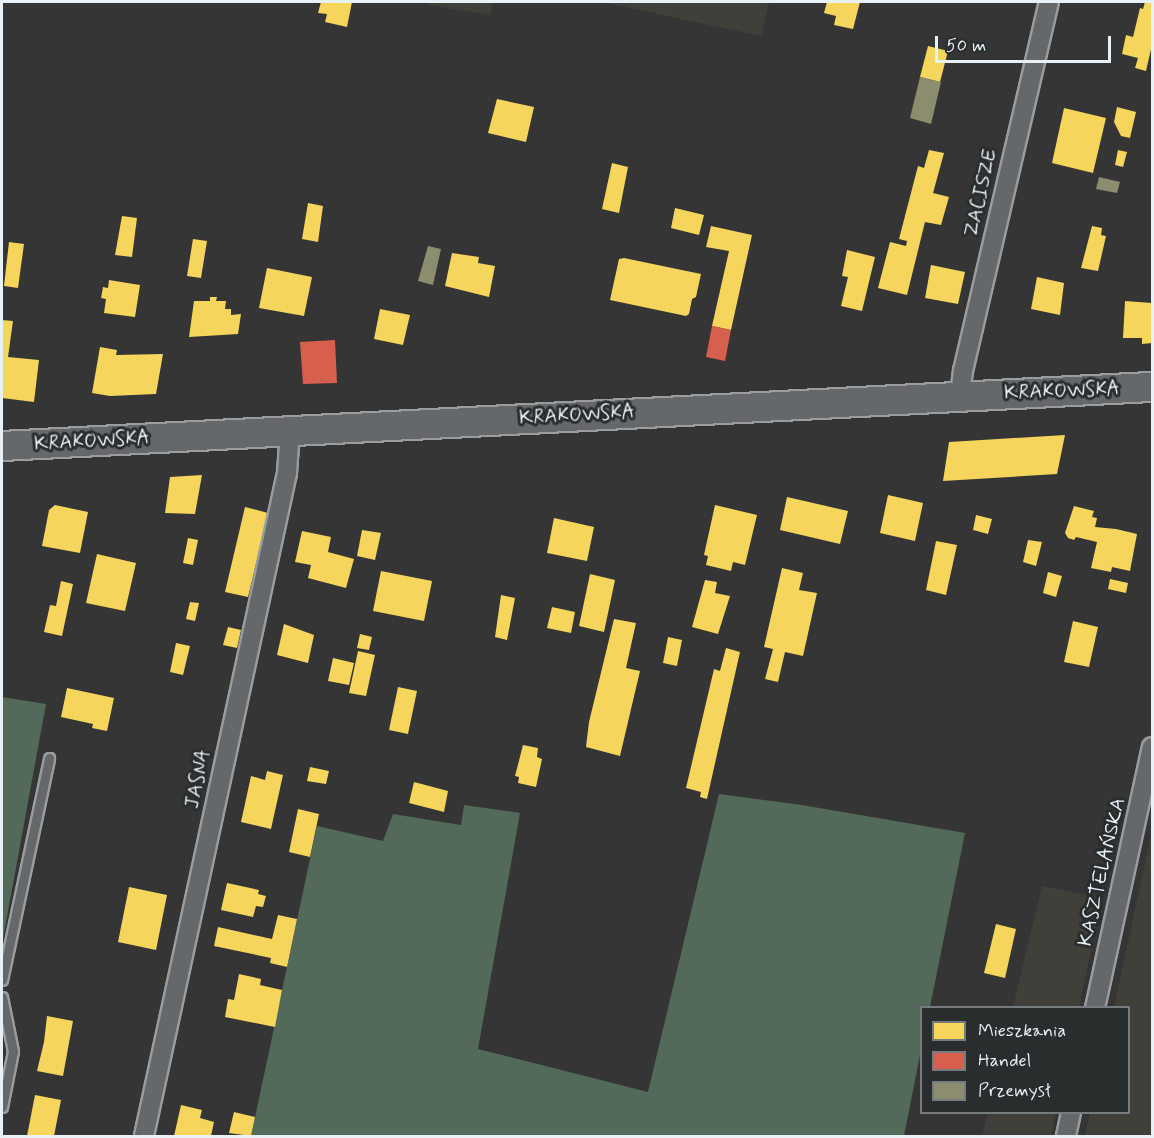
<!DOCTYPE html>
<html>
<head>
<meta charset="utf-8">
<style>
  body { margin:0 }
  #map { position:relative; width:1154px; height:1138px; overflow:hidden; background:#353535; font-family:Mynerve,sans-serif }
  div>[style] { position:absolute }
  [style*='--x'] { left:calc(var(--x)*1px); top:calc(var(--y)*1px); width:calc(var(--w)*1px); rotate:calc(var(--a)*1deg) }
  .built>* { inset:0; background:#413f3a }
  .green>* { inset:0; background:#536959 }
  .homes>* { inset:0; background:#f6d55c }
  .shops>* { inset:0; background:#d6604d }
  .industry>* { inset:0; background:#8c8c6e }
  .roads { filter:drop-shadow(2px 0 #9a9c9e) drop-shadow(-2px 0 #9a9c9e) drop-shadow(0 2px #9a9c9e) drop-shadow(0 -2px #9a9c9e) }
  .service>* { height:9px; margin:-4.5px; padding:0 4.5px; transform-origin:4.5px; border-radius:4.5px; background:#64686b }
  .minor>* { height:18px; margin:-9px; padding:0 9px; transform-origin:9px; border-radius:9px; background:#64686b }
  .primary>* { height:28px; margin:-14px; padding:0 14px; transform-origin:14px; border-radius:14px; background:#64686b }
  span { translate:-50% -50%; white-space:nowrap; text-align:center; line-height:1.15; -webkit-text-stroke:6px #2a2d2e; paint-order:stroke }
  .street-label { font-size:20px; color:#e8f1f8 }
  .frame { position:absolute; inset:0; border:3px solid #e8f1f8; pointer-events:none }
  .legend { position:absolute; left:920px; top:1006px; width:210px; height:108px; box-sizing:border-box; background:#2a2d2e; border:2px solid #767b7f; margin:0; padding:8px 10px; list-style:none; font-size:18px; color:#e8f1f8 }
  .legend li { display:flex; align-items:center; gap:12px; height:30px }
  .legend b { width:30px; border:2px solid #767b7f }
  .scale { position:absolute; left:935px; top:36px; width:176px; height:27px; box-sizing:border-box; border:3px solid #e8f1f8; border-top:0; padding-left:8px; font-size:18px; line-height:21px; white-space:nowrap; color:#e8f1f8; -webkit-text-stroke:4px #2a2d2e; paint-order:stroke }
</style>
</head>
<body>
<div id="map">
  <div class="built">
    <i style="clip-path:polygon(429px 2px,493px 2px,490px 15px,429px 5px)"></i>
    <i style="clip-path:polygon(602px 2px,769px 2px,761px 36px)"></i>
    <i style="clip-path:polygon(1152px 831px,1152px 1136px,1085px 1136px,1090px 1113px,1128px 1112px,1128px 1008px,1114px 1007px)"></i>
    <i style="clip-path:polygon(1042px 886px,1102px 898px,1079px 1007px,1013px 1007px)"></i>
    <i style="clip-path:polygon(988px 1113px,988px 1112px,1056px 1113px,1051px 1136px,982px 1136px)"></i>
  </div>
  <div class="green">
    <i style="clip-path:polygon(2px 697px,46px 704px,2px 944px)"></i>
    <i style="clip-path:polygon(719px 794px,802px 805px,965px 833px,930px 1007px,922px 1008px,921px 1050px,904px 1136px,251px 1136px,317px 826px,383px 841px,393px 814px,461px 825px,464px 805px,520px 813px,478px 1049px,648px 1092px)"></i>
  </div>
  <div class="homes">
    <i style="clip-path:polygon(321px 2px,352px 2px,347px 27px,325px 22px,327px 14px,318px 13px)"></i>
    <i style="clip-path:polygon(827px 2px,860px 2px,853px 29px,834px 25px,836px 16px,824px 13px)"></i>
    <i style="clip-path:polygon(1145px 2px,1152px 2px,1152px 45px,1146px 71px,1135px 68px,1138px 58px,1122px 54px,1126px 35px,1133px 37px,1140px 8px,1143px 9px)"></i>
    <i style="clip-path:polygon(928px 46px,948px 51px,940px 82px,920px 77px)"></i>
    <i style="clip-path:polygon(497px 99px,534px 107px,526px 142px,488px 133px)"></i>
    <i style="clip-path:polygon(1117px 107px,1136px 112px,1130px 138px,1121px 136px,1114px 122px)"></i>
    <i style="clip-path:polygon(1064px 108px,1106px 118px,1093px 173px,1052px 163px)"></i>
    <i style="clip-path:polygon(929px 150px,944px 153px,933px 193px,949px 197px,941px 225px,925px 222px,907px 295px,878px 288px,890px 242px,906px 246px,907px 241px,899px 239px,918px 166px,924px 168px)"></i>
    <i style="clip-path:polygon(1118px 150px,1127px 152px,1123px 167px,1115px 165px)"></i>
    <i style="clip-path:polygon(612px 163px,628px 167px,619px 213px,602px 209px)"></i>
    <i style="clip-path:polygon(308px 203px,323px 206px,318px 242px,302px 239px)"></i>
    <i style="clip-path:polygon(675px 208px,704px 215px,699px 235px,671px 228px)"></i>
    <i style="clip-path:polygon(122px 216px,137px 218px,132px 257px,115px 255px)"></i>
    <i style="clip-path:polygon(711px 226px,752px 235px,731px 330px,712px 326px,729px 251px,706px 247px)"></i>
    <i style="clip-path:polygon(1092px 226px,1102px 228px,1101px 235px,1106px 236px,1098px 271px,1081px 268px)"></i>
    <i style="clip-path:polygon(193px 239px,207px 241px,201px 278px,187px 276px)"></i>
    <i style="clip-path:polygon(9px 242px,24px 244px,18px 288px,4px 286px)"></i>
    <i style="clip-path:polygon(847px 250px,875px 257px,862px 311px,841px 306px,848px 277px,842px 276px)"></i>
    <i style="clip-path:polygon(452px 253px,479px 257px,478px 263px,495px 266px,489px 297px,445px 286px)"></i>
    <i style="clip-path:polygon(624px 258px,701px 274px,696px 297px,692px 299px,689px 314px,686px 316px,610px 300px,619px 259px)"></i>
    <i style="clip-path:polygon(931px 265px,965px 272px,958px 304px,925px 298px)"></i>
    <i style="clip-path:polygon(267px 268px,312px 277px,304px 316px,259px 308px)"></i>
    <i style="clip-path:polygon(1037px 277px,1064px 283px,1060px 315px,1031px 309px)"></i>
    <i style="clip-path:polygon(109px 280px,140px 285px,135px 317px,104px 313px,106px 299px,101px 298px,103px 287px,108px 288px)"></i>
    <i style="clip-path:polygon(210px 297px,217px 297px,216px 301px,226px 301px,225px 309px,231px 309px,231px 315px,241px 314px,238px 334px,189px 337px,194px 301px,210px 301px)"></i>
    <i style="clip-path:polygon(1125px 301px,1152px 303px,1152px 343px,1142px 344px,1142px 338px,1123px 338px)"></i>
    <i style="clip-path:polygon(380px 309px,410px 315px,403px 345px,374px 339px)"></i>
    <i style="clip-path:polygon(2px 320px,13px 321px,8px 357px,39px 360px,34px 402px,2px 398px)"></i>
    <i style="clip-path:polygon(100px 347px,117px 350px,116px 355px,163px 354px,156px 394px,110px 396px,92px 393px)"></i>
    <i style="clip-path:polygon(1065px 435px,1057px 474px,943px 481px,949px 442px)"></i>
    <i style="clip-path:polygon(202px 475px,195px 514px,165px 513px,170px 477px)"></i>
    <i style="clip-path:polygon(888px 495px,923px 503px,915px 541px,880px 533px)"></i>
    <i style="clip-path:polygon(787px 497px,848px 511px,840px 544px,780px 530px)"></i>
    <i style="clip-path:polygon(55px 505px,88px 512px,80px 553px,42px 546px,49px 510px)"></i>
    <i style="clip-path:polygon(715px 505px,757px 515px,745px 565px,733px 562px,731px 571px,706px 565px,708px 556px,704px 555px)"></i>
    <i style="clip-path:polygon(1074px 506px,1094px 511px,1092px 517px,1097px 518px,1095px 527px,1116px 529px,1137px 534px,1130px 571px,1112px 567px,1111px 572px,1091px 568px,1097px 542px,1076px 537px,1074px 540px,1068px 538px,1065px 533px)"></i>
    <i style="clip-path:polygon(245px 507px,268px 513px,248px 597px,225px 592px)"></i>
    <i style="clip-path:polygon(976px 515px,992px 519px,988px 534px,973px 530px)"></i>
    <i style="clip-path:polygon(554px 518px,594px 527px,587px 561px,547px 553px)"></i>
    <i style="clip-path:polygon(362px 530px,381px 533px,375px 560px,357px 556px)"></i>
    <i style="clip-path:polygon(302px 531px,331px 537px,328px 552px,354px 559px,346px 588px,308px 578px,311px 565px,295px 562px)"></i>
    <i style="clip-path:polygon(188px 538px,198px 540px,193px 565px,183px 563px)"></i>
    <i style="clip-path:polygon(1028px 540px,1042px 542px,1036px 566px,1023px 562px)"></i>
    <i style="clip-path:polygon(936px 541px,957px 545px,946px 595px,926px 590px)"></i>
    <i style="clip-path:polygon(97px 554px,136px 563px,125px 611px,86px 603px)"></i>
    <i style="clip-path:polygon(782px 568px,803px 573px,799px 590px,817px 593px,803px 656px,785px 652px,778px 682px,765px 679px,773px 649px,764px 647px)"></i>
    <i style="clip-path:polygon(381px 571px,432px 581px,424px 621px,373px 611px)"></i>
    <i style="clip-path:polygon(1048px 572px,1062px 576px,1056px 597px,1043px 593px)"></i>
    <i style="clip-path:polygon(590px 574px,615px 580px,604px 632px,579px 626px)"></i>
    <i style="clip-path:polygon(1110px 579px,1128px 583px,1126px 593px,1108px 589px)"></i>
    <i style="clip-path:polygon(705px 580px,717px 582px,715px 593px,730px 596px,718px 634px,692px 627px)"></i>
    <i style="clip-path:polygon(61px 581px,73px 584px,62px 636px,44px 632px,50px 605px,56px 606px)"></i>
    <i style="clip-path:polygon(501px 595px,515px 598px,507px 640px,495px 637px)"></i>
    <i style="clip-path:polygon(190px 602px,199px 603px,195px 621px,186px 619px)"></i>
    <i style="clip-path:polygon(552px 607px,575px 612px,571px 633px,547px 628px)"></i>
    <i style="clip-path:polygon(614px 619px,636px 623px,626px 668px,640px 671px,620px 756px,586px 747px,589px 722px)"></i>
    <i style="clip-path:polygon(1073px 621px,1098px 627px,1089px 667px,1064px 662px)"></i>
    <i style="clip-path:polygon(284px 624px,314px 635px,308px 663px,277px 655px)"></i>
    <i style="clip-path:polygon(228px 627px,241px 630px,237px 648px,223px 645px)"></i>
    <i style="clip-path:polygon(360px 634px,372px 637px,369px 650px,357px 648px)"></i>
    <i style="clip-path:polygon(668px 637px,682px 640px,677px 666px,663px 663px)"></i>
    <i style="clip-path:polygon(176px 643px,190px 646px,183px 675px,170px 672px)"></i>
    <i style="clip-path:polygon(726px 648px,740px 652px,707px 799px,700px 797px,701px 792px,686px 788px,714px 669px,720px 671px)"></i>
    <i style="clip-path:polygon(358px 651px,375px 655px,366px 696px,349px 693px)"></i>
    <i style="clip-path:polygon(333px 658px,354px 663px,349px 685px,328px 681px)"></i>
    <i style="clip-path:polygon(398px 687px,417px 691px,408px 734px,389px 730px)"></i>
    <i style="clip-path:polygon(67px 688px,114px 698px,107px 731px,92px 728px,93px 724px,61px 717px)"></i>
    <i style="clip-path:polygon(523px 745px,538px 748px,537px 757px,542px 759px,536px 787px,518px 783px,519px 777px,515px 776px)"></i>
    <i style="clip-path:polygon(310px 767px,329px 771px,326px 784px,307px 781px)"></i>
    <i style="clip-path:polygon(267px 771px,283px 775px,271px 829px,241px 822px,251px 776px,265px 780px)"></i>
    <i style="clip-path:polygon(414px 782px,448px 791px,444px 812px,409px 803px)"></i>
    <i style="clip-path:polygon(298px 809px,319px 814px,310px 857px,289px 852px)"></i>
    <i style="clip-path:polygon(227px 883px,259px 890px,258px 894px,266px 896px,263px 907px,256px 906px,253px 917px,221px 910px)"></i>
    <i style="clip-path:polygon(129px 887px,167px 895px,156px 950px,118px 942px)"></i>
    <i style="clip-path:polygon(278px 915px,297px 919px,287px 967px,270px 963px,271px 958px,214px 946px,218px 927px,272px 939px)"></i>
    <i style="clip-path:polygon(996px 924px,1016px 929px,1005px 978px,984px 973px)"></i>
    <i style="clip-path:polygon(239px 974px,261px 979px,260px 985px,282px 990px,275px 1027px,225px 1017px,228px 999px,234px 1000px)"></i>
    <i style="clip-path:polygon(47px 1016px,73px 1021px,63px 1076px,37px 1071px,44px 1042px)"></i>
    <i style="clip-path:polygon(35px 1095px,61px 1100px,54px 1136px,27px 1136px)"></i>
    <i style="clip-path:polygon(181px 1105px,202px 1110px,200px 1118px,214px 1122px,211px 1136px,174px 1136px)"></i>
    <i style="clip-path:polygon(234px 1112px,255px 1117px,251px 1136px,229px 1133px)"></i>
  </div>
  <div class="shops">
    <i style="clip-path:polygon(712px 326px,731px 330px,725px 361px,706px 357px)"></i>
    <i style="clip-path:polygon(335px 340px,337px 383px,303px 384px,300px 342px)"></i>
  </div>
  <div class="industry">
    <i style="clip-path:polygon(920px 77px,941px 82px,931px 124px,910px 118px)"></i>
    <i style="clip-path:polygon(1099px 177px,1120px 182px,1117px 193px,1096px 189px)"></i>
    <i style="clip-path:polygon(428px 246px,441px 249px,433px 285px,418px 281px)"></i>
  </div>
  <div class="roads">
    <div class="service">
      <i style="--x:2;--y:980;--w:227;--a:-78"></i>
      <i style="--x:2;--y:997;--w:55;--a:78.5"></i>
      <i style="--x:13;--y:1051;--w:57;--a:101.1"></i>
    </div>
    <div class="minor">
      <i style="--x:960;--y:395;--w:24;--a:-83"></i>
      <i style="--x:963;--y:371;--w:379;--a:-76.9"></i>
      <i style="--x:1095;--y:1008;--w:267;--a:-77.7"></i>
      <i style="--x:144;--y:1136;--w:678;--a:-77.83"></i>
      <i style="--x:287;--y:473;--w:43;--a:-86"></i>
      <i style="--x:1066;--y:1136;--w:25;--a:-78"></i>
    </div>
    <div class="primary">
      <i style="--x:2;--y:446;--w:1152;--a:-2.94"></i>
    </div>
  </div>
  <div class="street-label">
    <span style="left:981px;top:193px;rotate:-77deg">ZACISZE</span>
    <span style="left:1062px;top:391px;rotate:-2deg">KRAKOWSKA</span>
    <span style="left:577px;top:415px;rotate:-3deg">KRAKOWSKA</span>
    <span style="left:92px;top:441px;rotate:-3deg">KRAKOWSKA</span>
    <span style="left:198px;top:779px;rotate:-78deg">JASNA</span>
    <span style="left:1102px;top:872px;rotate:-77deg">KASZTELAŃSKA</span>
  </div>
  <div class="frame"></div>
  <ul class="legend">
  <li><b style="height:16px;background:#f6d55c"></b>Mieszkania</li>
  <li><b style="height:16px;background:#d6604d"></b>Handel</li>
  <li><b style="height:16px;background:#8c8c6e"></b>Przemysł</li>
  </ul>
  <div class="scale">50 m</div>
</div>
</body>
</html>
